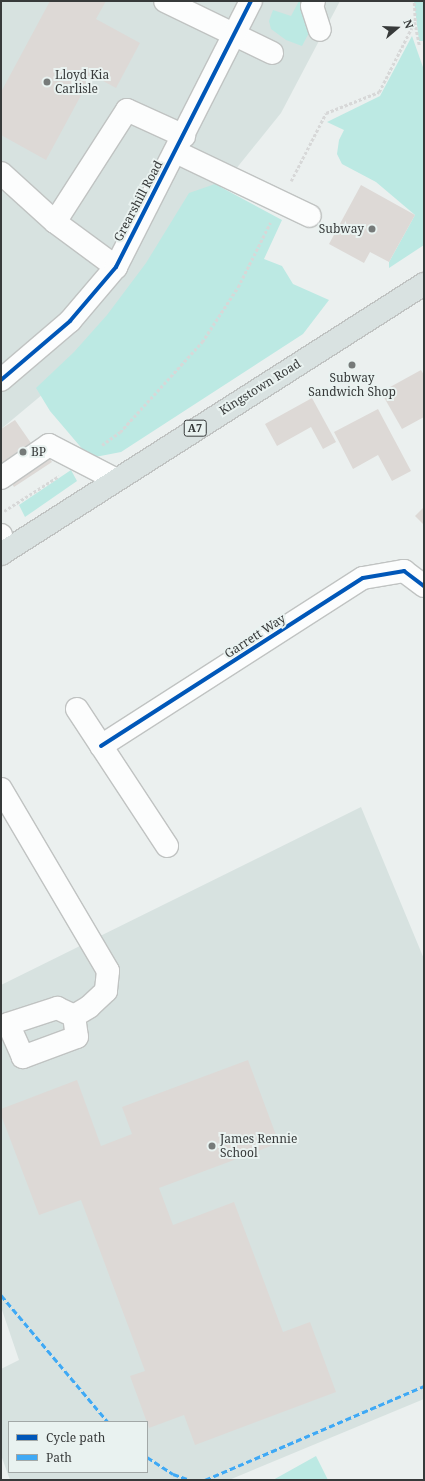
<!DOCTYPE html>
<html>
<head>
<meta charset="utf-8">
<style>
  body { margin:0 }
  #map { position:relative; width:425px; height:1481px; overflow:hidden; background:#ebf0ef; font-family:"Noto Serif",serif }
  div>[style] { position:absolute }
  [style*='--x'] { left:calc(var(--x)*1px); top:calc(var(--y)*1px); width:calc(var(--w)*1px); rotate:calc(var(--a)*1deg) }
  .built>* { inset:0; background:#d7e2e0 }
  .green>* { inset:0; background:#bce9e3 }
  .building>* { inset:0; background:#ddd9d6 }
  .path>* { height:2.5px; margin-top:-1.25px; transform-origin:0; background:repeating-linear-gradient(90deg,#d7d8d8 0 3px,transparent 0 5px) }
  .roads { filter:drop-shadow(1px 0 #c0c3c2) drop-shadow(-1px 0 #c0c3c2) drop-shadow(0 1px #c0c3c2) drop-shadow(0 -1px #c0c3c2) }
  .minor>* { height:22px; margin:-11px; padding:0 11px; transform-origin:11px; border-radius:11px; background:#fcfdfd }
  .major>* { height:22px; margin:-11px; padding:0 11px; transform-origin:11px; border-radius:11px; background:#d9e2e1 }
  .quiet>* { height:3px; margin-top:-1.5px; transform-origin:0; background:repeating-linear-gradient(90deg,#3fa9f5 0 6px,transparent 0 9px) }
  .cycleway>* { height:4px; margin:-2px; padding:0 2px; transform-origin:2px; border-radius:2px; background:#0057b8 }
  .dots>* { width:11px; height:11px; translate:-50% -50%; box-sizing:border-box; border:2px solid #e9f2f0; border-radius:50% }
  span { translate:-50% -50%; white-space:nowrap; text-align:center; line-height:1.15; -webkit-text-stroke:4px #e9f2f0; paint-order:stroke }
  .shield-label span { padding:1px 3px; background:#e9f2f0; border:1px solid; border-radius:3px; -webkit-text-stroke-width:0 }
  .shield-label { font-size:11px; color:#373a3a; font-weight:700 }
  .poi-label { font-size:12px; color:#373a3a }
  .left { translate:0 -50%; text-align:left }
  .right { translate:-100% -50%; text-align:right }
  .street-label { font-size:12px; color:#373a3a }
  .frame { position:absolute; inset:0; border:2px solid #373a3a; pointer-events:none }
  .legend { position:absolute; left:8px; top:1421px; width:140px; height:52px; box-sizing:border-box; background:#e9f2f0; border:1px solid #a2a8a7; margin:0; padding:5px 7px; list-style:none; font-size:12px; color:#373a3a }
  .legend li { display:flex; align-items:center; gap:8px; height:20px }
  .legend b { width:20px; border:1px solid #a2a8a7 }
  .north { position:absolute; left:377px; top:8px; width:40px; height:40px; -webkit-text-stroke:3px #e9f2f0; paint-order:stroke; rotate:71deg; font-size:11px; font-weight:700; line-height:16px; text-align:center; color:#373a3a }
  .north::after { content:''; display:block; margin:auto; width:14px; height:18px; background:#373a3a; clip-path:polygon(50% 0,100% 100%,50% 72%,0 100%) }
</style>
</head>
<body>
<div id="map">
  <div class="built">
    <i style="clip-path:polygon(1px 1px,340px 1px,281px 113px,79px 364px,1px 429px)"></i>
    <i style="clip-path:polygon(evenodd,361px 807px,424px 959px,424px 1399px,229px 1480px,10px 1480px,1px 1455px,1px 1369px,19px 1360px,1px 1307px,1px 985px,361px 807px,9px 1422px,147px 1422px,147px 1472px,9px 1472px,9px 1422px)"></i>
  </div>
  <div class="green">
    <i style="clip-path:polygon(299px 1px,307px 1px,311px 29px,302px 46px,286px 40px,271px 29px,269px 21px,273px 10px,291px 16px)"></i>
    <i style="clip-path:polygon(414px 1px,423px 1px,424px 41px,419px 41px)"></i>
    <i style="clip-path:polygon(412px 36px,424px 70px,424px 245px,389px 268px,389px 262px,415px 215px,376px 182px,342px 164px,337px 154px,339px 140px,344px 130px,327px 122px,380px 96px)"></i>
    <i style="clip-path:polygon(215px 184px,282px 220px,264px 259px,282px 266px,293px 284px,329px 300px,303px 334px,121px 452px,90px 458px,50px 411px,36px 388px,74px 352px,107px 315px,146px 263px,189px 193px)"></i>
    <i style="clip-path:polygon(71px 470px,77px 481px,25px 517px,19px 505px)"></i>
    <i style="clip-path:polygon(316px 1456px,328px 1480px,273px 1480px)"></i>
  </div>
  <div class="building">
    <i style="clip-path:polygon(50px 1px,106px 1px,96px 19px,140px 43px,116px 88px,92px 75px,46px 160px,1px 135px,1px 92px)"></i>
    <i style="clip-path:polygon(361px 185px,415px 215px,389px 262px,370px 252px,364px 263px,329px 244px)"></i>
    <i style="clip-path:polygon(421px 370px,424px 375px,424px 417px,402px 429px,381px 392px)"></i>
    <i style="clip-path:polygon(312px 398px,336px 442px,323px 449px,311px 427px,277px 446px,265px 424px)"></i>
    <i style="clip-path:polygon(378px 409px,411px 471px,392px 481px,378px 455px,353px 469px,334px 432px)"></i>
    <i style="clip-path:polygon(15px 420px,31px 443px,37px 439px,52px 462px,14px 487px,1px 467px,1px 429px)"></i>
    <i style="clip-path:polygon(424px 507px,424px 525px,415px 516px)"></i>
    <i style="clip-path:polygon(248px 1060px,279px 1143px,159px 1188px,173px 1225px,234px 1202px,283px 1332px,310px 1322px,336px 1392px,195px 1445px,184px 1415px,149px 1428px,130px 1376px,145px 1371px,81px 1200px,39px 1215px,1px 1115px,1px 1109px,77px 1080px,101px 1146px,132px 1134px,122px 1107px)"></i>
  </div>
  <div class="path">
    <i style="--x:415;--y:22;--w:25;--a:79"></i>
    <i style="--x:291;--y:181;--w:76;--a:-62.8"></i>
    <i style="--x:326;--y:113;--w:57;--a:-21.6"></i>
    <i style="--x:379;--y:92;--w:80;--a:-63.1"></i>
    <i style="--x:415;--y:21;--w:20;--a:-93"></i>
    <i style="--x:102;--y:445;--w:22;--a:-36"></i>
    <i style="--x:120;--y:432;--w:122;--a:-47.7"></i>
    <i style="--x:202;--y:342;--w:66;--a:-56.8"></i>
    <i style="--x:238;--y:287;--w:72;--a:-63.4"></i>
    <i style="--x:4;--y:511;--w:65;--a:-32.5"></i>
  </div>
  <div class="roads">
    <div class="minor">
      <i style="--x:165;--y:1;--w:119;--a:25.9"></i>
      <i style="--x:314;--y:1;--w:5;--a:112"></i>
      <i style="--x:312;--y:6;--w:25;--a:72"></i>
      <i style="--x:176;--y:152;--w:148;--a:25.5"></i>
      <i style="--x:1;--y:173;--w:73;--a:42.2"></i>
      <i style="--x:55;--y:222;--w:76;--a:36.4"></i>
      <i style="--x:55;--y:222;--w:133;--a:-57.3"></i>
      <i style="--x:127;--y:110;--w:63;--a:24.5"></i>
      <i style="--x:1;--y:380;--w:91;--a:-40.5"></i>
      <i style="--x:70;--y:321;--w:71;--a:-49.6"></i>
      <i style="--x:116;--y:267;--w:298;--a:-63.1"></i>
      <i style="--x:1;--y:478;--w:58;--a:-34.5"></i>
      <i style="--x:49;--y:445;--w:74;--a:27.3"></i>
      <i style="--x:1;--y:535;--w:18;--a:84"></i>
      <i style="--x:77;--y:709;--w:164;--a:56.7"></i>
      <i style="--x:101;--y:746;--w:311;--a:-32.7"></i>
      <i style="--x:363;--y:578;--w:42;--a:-9.7"></i>
      <i style="--x:404;--y:571;--w:25;--a:37"></i>
      <i style="--x:1;--y:789;--w:211;--a:59.5"></i>
      <i style="--x:108;--y:971;--w:20;--a:96"></i>
      <i style="--x:106;--y:991;--w:23;--a:137"></i>
      <i style="--x:89;--y:1007;--w:17;--a:149"></i>
      <i style="--x:57;--y:1008;--w:19;--a:25"></i>
      <i style="--x:74;--y:1016;--w:21;--a:82"></i>
      <i style="--x:77;--y:1037;--w:58;--a:159.7"></i>
      <i style="--x:23;--y:1057;--w:36;--a:-114"></i>
      <i style="--x:8;--y:1024;--w:52;--a:-18.1"></i>
    </div>
    <div class="major">
      <i style="--x:1;--y:554;--w:502;--a:-32.55"></i>
    </div>
  </div>
  <div class="quiet">
    <i style="--x:1;--y:1295;--w:166;--a:49.9"></i>
    <i style="--x:147;--y:1457;--w:31;--a:33"></i>
    <i style="--x:173;--y:1474;--w:18;--a:19"></i>
    <i style="--x:205;--y:1480;--w:238;--a:-23.2"></i>
  </div>
  <div class="cycleway">
    <i style="--x:1;--y:380;--w:91;--a:-40.5"></i>
    <i style="--x:70;--y:321;--w:71;--a:-49.6"></i>
    <i style="--x:116;--y:267;--w:298;--a:-63.1"></i>
    <i style="--x:101;--y:746;--w:311;--a:-32.7"></i>
    <i style="--x:363;--y:578;--w:42;--a:-9.7"></i>
    <i style="--x:404;--y:571;--w:25;--a:37"></i>
  </div>
  <div class="dots">
    <i style="left:47px;top:82px;background:#767a79"></i>
    <i style="left:372px;top:229px;background:#767a79"></i>
    <i style="left:352px;top:365px;background:#767a79"></i>
    <i style="left:23px;top:452px;background:#767a79"></i>
    <i style="left:212px;top:1146px;background:#767a79"></i>
  </div>
  <div class="shield-label">
    <span style="left:195px;top:428px">A7</span>
  </div>
  <div class="poi-label">
    <span class="left" style="left:55px;top:82px">Lloyd Kia<br>Carlisle</span>
    <span class="right" style="left:364px;top:229px">Subway</span>
    <span style="left:352px;top:385px">Subway<br>Sandwich Shop</span>
    <span class="left" style="left:31px;top:452px">BP</span>
    <span class="left" style="left:220px;top:1146px">James Rennie<br>School</span>
  </div>
  <div class="street-label">
    <span style="left:138px;top:201px;rotate:-62deg">Grearshill Road</span>
    <span style="left:260px;top:387px;rotate:-32deg">Kingstown Road</span>
    <span style="left:255px;top:636px;rotate:-33deg">Garrett Way</span>
  </div>
  <div class="frame"></div>
  <ul class="legend">
  <li><b style="height:5px;background:#0057b8"></b>Cycle path</li>
  <li><b style="height:5px;background:#3fa9f5"></b>Path</li>
  </ul>
  <div class="north">N</div>
</div>
</body>
</html>
